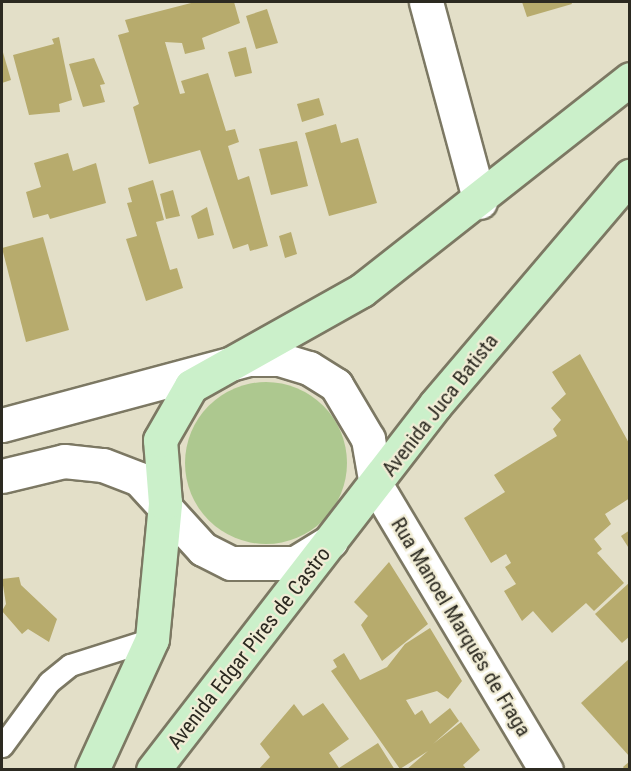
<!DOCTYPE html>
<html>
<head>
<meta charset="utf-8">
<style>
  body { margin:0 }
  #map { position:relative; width:631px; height:771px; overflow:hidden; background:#e3dfc8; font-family:"Roboto Condensed",sans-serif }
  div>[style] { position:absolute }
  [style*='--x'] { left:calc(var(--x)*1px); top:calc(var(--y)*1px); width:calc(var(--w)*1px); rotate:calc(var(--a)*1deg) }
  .green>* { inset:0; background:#adc88f }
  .round { border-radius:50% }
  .building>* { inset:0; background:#b7ab6d }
  .roads { filter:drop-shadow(2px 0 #7c7863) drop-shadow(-2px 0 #7c7863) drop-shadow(0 2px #7c7863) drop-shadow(0 -2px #7c7863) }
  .lane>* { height:21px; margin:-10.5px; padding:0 10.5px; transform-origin:10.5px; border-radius:10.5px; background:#fff }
  .street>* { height:33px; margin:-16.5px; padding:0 16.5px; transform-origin:16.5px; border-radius:16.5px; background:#fff }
  .secondary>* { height:33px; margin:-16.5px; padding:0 16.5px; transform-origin:16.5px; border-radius:16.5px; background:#fff }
  .primary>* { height:33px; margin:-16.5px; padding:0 16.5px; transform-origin:16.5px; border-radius:16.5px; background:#cbf0ca }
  span { translate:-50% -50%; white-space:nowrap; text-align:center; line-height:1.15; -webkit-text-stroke:4.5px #f0ecd5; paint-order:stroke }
  .street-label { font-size:21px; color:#2c2a21 }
  .frame { position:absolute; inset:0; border:3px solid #2c2a21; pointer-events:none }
</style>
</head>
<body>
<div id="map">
  <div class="green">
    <i class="round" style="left:185px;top:382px;width:162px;height:162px"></i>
  </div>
  <div class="building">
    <i style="clip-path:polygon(195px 2px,234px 2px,240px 23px,202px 38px,205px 49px,185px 54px,182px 43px,165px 42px,180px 94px,185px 93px,181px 81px,208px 73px,226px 131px,235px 129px,239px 142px,228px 146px,238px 180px,249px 176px,268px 246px,250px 251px,248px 244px,233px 249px,200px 150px,149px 164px,133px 107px,139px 104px,118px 35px,129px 32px,125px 20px)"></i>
    <i style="clip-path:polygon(522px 2px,571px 2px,572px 4px,527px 17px)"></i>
    <i style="clip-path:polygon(267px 9px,278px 43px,256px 49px,246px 16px)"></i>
    <i style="clip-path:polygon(59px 37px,72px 100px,59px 104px,60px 112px,29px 115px,13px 55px,54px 44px,52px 39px)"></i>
    <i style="clip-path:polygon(246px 47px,252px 73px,235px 77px,228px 52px)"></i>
    <i style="clip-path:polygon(2px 49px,11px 80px,2px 83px)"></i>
    <i style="clip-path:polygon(94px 58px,105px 84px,100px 85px,105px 102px,83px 107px,69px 64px)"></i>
    <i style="clip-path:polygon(319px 98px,324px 115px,302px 122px,297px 104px)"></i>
    <i style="clip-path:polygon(336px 124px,341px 143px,358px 138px,377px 203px,329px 216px,305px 133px)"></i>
    <i style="clip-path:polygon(297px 141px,308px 186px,271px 195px,259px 149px)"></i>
    <i style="clip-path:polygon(68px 153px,73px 171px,96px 163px,106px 203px,50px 219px,48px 214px,33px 218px,26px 192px,41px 187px,34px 163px)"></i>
    <i style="clip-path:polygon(153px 180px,164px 220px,156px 222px,170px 270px,177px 268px,183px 288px,146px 301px,126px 239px,137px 236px,127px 203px,132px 202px,128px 188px)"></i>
    <i style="clip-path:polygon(173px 190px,180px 216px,166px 219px,160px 194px)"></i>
    <i style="clip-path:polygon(207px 207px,214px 235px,198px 239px,191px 216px)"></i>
    <i style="clip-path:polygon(291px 232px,297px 254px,285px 258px,279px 236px)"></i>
    <i style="clip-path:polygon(43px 237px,69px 330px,26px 342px,2px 248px)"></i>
    <i style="clip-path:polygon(580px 354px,630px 445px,630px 498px,605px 514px,611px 524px,594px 539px,602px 549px,597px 553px,624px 583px,594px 611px,586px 603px,552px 633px,533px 611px,522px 621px,504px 591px,516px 584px,505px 567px,511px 563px,506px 554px,491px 563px,464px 518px,505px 492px,494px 475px,557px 436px,553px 429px,561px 420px,551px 408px,566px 394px,552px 372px)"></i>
    <i style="clip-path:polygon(630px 530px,630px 550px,621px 536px)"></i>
    <i style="clip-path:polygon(389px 562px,428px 624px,382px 661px,361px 625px,368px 616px,354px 602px)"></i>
    <i style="clip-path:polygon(19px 577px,21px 585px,57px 619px,49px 642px,28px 629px,22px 634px,2px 611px,6px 604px,2px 579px)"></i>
    <i style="clip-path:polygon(630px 582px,630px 636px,622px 643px,595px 614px)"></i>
    <i style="clip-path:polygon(430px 628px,462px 681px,448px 699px,437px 691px,406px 700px,415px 715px,422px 710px,430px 724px,450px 708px,459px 721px,433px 744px,461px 722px,480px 750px,463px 765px,467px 770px,406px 770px,428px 751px,400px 769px,331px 671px,337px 667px,333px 660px,344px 653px,360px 680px,387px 667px,405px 644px)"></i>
    <i style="clip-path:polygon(630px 658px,630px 757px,581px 703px)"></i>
    <i style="clip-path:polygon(323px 703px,349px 739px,329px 753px,339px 768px,378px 743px,395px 770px,258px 770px,270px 757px,260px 744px,294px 704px,303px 716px)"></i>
    <i style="clip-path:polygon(630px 761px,630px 770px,625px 770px,623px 767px)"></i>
  </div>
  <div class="roads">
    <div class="lane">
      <i style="--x:2;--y:746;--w:79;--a:-53.7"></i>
      <i style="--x:49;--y:682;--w:27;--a:-39"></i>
      <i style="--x:70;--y:665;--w:86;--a:-17.6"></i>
    </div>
    <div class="street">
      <i style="--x:426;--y:2;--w:207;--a:74.9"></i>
      <i style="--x:376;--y:485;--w:332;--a:59.2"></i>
    </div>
    <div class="secondary">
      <i style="--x:2;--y:425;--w:256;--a:-15"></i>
      <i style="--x:249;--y:359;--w:30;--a:0"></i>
      <i style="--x:279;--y:359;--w:31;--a:17"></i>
      <i style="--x:309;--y:368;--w:32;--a:32"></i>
      <i style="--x:336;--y:385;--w:63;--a:59.3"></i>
      <i style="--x:368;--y:439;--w:47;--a:80.1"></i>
      <i style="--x:2;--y:476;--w:64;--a:-13.6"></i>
      <i style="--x:64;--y:461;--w:39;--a:6"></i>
      <i style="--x:103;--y:465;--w:39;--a:21"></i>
      <i style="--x:139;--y:479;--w:95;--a:47.6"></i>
      <i style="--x:203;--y:549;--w:31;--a:27"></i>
      <i style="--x:231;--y:563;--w:64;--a:0"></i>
      <i style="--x:295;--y:563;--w:42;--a:-31.4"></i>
    </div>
    <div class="primary">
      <i style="--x:92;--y:770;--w:144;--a:-65.4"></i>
      <i style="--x:152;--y:639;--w:137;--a:-84.5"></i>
      <i style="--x:165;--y:503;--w:63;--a:-94.5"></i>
      <i style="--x:160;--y:440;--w:62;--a:-60.1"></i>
      <i style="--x:191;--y:386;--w:196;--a:-29.3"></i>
      <i style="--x:362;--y:290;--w:341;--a:-38.2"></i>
      <i style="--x:153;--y:770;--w:461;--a:-52.3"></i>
      <i style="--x:435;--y:405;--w:301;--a:-49.6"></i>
    </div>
  </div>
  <div class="street-label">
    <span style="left:440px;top:405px;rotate:-52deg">Avenida Juca Batista</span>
    <span style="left:461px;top:627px;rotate:59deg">Rua Manoel Marquês de Fraga</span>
    <span style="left:249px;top:648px;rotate:-52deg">Avenida Edgar Pires de Castro</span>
  </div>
  <div class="frame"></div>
</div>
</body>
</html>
